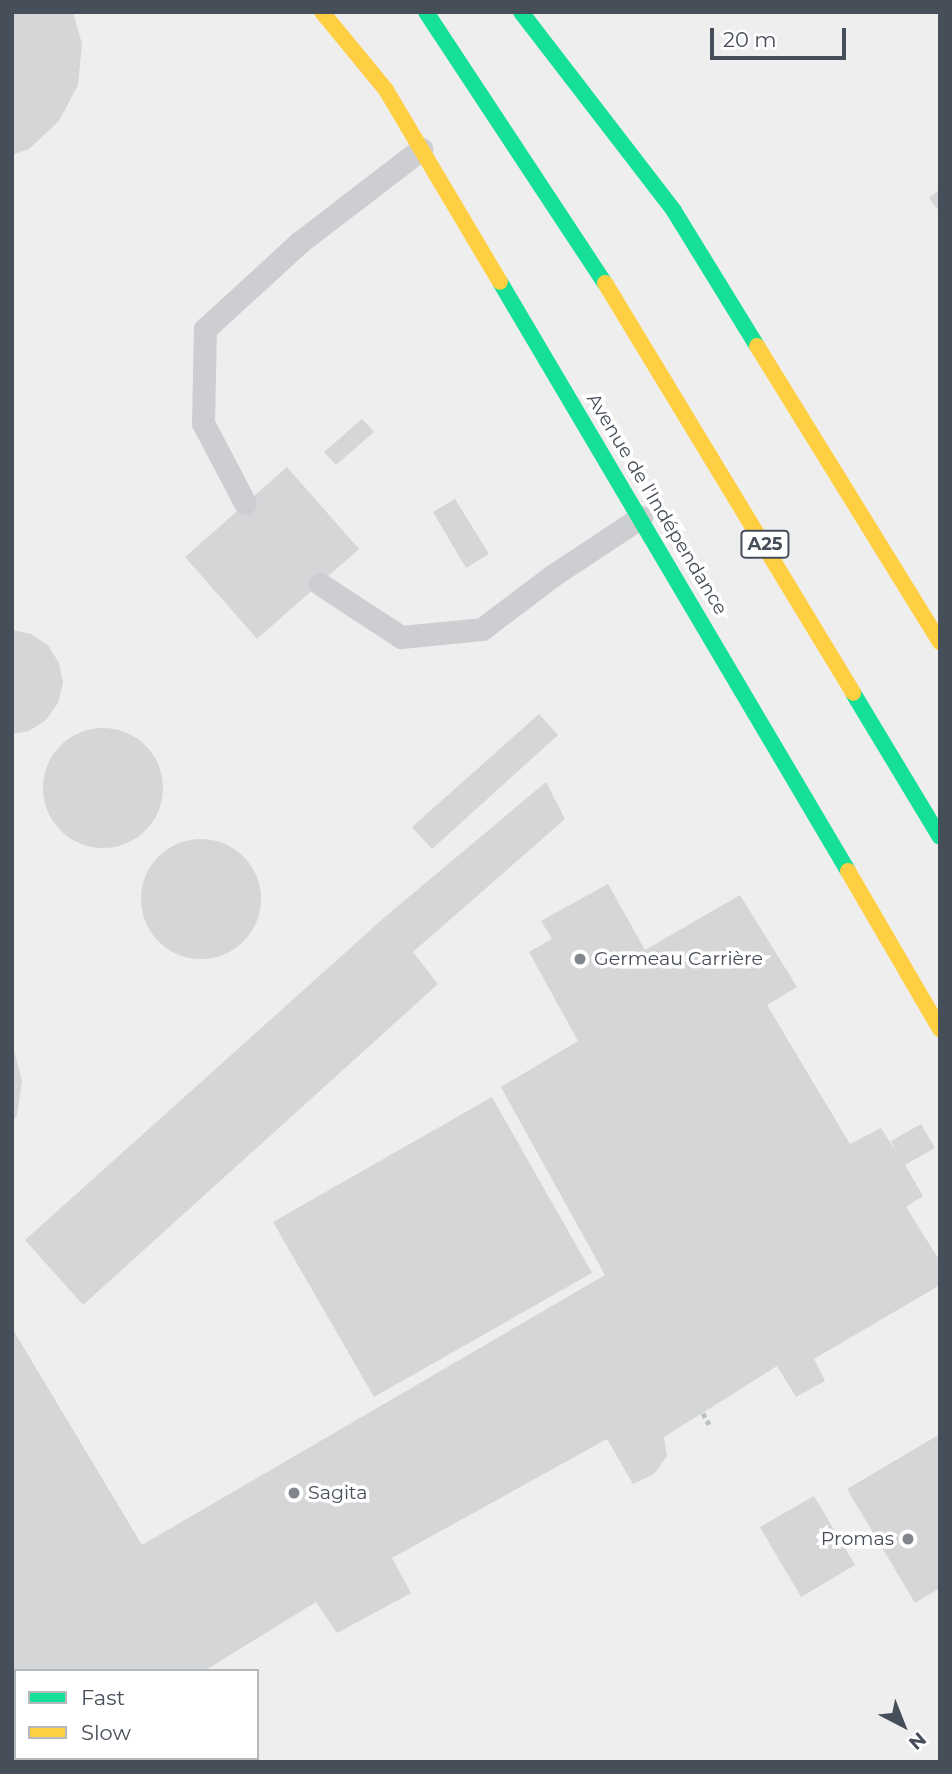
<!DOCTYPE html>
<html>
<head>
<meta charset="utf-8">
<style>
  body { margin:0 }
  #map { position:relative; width:952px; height:1774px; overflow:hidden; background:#eee; font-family:Montserrat,sans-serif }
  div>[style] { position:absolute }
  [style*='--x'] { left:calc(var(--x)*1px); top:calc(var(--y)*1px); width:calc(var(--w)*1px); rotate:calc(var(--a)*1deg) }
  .building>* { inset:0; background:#d5d6d8 }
  .round { border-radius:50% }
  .path>* { height:4.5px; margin-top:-2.25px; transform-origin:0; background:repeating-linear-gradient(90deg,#b8c4c2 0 5px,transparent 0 8.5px) }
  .lane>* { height:23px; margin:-11.5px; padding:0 11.5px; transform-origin:11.5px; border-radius:11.5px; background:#ccced1 }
  .fast>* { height:16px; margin:-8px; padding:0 8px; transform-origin:8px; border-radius:8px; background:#16e098 }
  .slow>* { height:16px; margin:-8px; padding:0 8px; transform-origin:8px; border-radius:8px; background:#ffcf43 }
  .dots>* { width:19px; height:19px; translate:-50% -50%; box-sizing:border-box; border:4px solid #fff; border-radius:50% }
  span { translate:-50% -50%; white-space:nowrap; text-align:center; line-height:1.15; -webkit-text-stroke:7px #fff; paint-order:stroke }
  .shield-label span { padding:2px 5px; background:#fff; border:2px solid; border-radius:5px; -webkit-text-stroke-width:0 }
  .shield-label { font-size:18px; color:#464e59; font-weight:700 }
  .street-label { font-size:19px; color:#464e59 }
  .poi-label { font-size:19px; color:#464e59 }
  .left { translate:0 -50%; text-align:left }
  .right { translate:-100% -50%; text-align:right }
  .frame { position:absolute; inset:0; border:14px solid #464e59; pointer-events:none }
  .legend { position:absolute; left:14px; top:1669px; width:245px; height:91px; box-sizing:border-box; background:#fff; border:2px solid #b5b8bd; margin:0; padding:9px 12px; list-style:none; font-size:21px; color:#464e59 }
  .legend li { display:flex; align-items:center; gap:14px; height:35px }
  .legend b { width:35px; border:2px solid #b5b8bd }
  .north { position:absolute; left:868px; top:1690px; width:70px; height:70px; -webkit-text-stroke:5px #fff; paint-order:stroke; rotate:138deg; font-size:19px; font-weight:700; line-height:28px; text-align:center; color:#464e59 }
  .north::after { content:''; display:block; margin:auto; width:24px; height:32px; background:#464e59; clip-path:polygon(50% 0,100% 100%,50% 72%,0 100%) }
  .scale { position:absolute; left:710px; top:28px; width:136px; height:32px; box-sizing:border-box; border:4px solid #464e59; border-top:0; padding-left:9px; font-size:21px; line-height:24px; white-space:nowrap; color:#464e59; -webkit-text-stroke:5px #fff; paint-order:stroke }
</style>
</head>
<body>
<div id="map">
  <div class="building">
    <i style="clip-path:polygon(12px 12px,73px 12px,82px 44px,78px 85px,59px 121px,29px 149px,12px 155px)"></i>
    <i style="clip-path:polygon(940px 189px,940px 212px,929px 198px)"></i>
    <i style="clip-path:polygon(362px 419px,374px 432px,336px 465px,324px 452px)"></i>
    <i style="clip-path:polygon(287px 467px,359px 549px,257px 639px,185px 557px)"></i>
    <i style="clip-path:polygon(455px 499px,489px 554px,466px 568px,433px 512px)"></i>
    <i style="clip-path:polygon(12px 630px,31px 634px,48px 645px,59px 663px,63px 683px,58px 703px,46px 720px,29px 731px,12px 734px)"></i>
    <i style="clip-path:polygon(539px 714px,558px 735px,432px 849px,412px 827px)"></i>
    <i class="round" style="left:43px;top:728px;width:120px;height:120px"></i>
    <i style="clip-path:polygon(546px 782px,565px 819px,413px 952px,438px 984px,83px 1305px,25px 1240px,386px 916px)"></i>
    <i class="round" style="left:141px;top:839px;width:120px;height:120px"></i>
    <i style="clip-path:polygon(608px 884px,645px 950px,740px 895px,797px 987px,767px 1005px,850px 1144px,881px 1128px,897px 1153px,891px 1141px,921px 1124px,935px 1148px,905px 1165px,923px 1196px,906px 1207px,940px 1261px,940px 1285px,814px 1359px,825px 1381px,796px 1397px,777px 1366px,664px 1437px,667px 1456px,654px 1474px,633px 1484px,607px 1439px,392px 1558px,411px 1593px,337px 1633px,316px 1602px,204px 1671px,16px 1671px,16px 1758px,182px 1758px,184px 1762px,12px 1762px,12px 1328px,142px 1545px,605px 1275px,501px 1087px,578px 1041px,529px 952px,552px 939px,541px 921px)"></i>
    <i style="clip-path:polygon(12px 1043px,22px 1081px,17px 1115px,12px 1123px)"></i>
    <i style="clip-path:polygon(492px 1097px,592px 1273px,374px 1397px,273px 1222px)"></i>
    <i style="clip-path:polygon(940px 1434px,940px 1588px,915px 1603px,847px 1489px)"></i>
    <i style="clip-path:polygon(814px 1496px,855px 1565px,801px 1597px,760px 1527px)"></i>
  </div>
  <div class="path">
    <i style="--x:703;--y:1413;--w:13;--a:61"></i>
  </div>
  <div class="lane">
    <i style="--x:245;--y:503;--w:90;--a:-117.7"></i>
    <i style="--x:203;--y:423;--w:94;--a:-88.8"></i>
    <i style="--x:205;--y:329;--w:129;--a:-42.5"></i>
    <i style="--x:300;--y:242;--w:153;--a:-37.5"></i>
    <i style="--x:320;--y:584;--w:97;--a:33.2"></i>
    <i style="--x:401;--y:637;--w:81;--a:-5.6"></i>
    <i style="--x:482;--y:629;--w:88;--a:-37.1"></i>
    <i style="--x:552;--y:576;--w:107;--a:-33.5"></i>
  </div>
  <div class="fast">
    <i style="--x:426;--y:12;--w:325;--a:56.6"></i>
    <i style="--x:521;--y:12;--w:251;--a:52.4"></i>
    <i style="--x:674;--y:211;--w:158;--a:58.4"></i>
    <i style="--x:500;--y:282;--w:684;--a:59.42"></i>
    <i style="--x:853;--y:693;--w:168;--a:58.9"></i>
  </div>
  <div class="slow">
    <i style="--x:322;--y:12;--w:101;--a:50.6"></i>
    <i style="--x:386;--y:90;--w:223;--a:59.3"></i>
    <i style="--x:605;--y:283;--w:479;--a:58.8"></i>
    <i style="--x:757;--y:346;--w:348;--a:58.3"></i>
    <i style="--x:848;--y:871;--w:183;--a:59.8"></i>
  </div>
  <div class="dots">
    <i style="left:580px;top:959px;background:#81868d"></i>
    <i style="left:294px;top:1493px;background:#81868d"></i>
    <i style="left:908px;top:1539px;background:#81868d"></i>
  </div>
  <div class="shield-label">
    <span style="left:765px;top:544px">A25</span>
  </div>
  <div class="street-label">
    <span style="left:657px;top:504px;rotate:59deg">Avenue de l'Indépendance</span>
  </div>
  <div class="poi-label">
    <span class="left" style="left:594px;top:959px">Germeau Carrière</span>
    <span class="left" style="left:308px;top:1493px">Sagita</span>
    <span class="right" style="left:894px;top:1539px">Promas</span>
  </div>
  <div class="frame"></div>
  <ul class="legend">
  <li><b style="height:9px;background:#16e098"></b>Fast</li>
  <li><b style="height:9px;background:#ffcf43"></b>Slow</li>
  </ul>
  <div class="north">N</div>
  <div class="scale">20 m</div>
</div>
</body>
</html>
